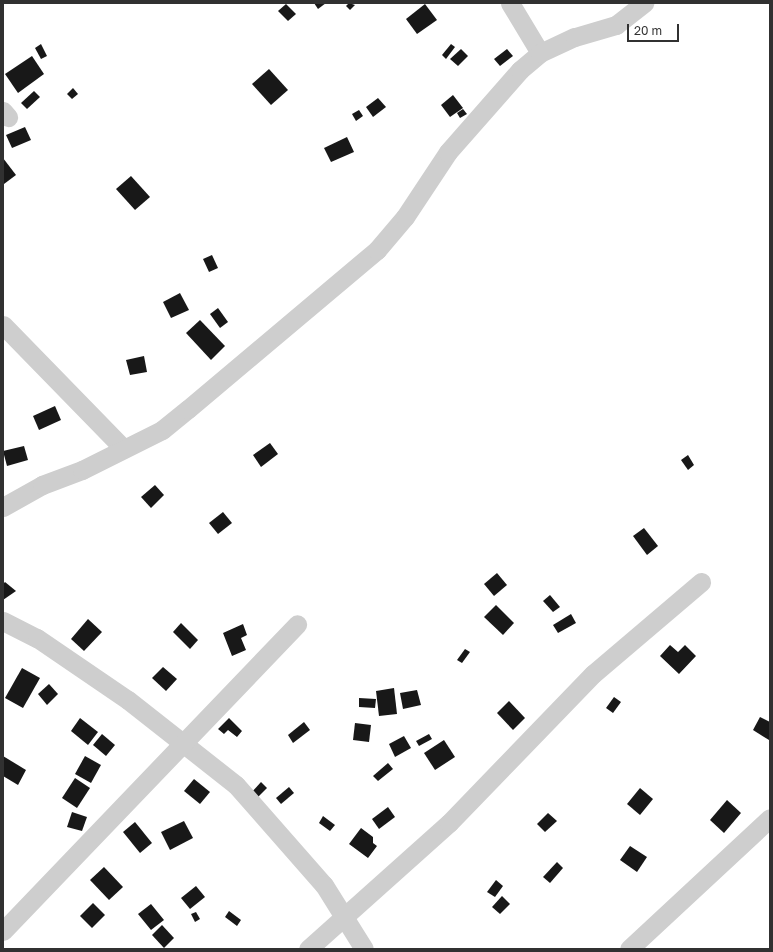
<!DOCTYPE html>
<html>
<head>
<meta charset="utf-8">
<style>
  body { margin:0 }
  #map { position:relative; width:773px; height:952px; overflow:hidden; background:#fff; font-family:"Golos Text",sans-serif }
  div>[style] { position:absolute }
  [style*='--x'] { left:calc(var(--x)*1px); top:calc(var(--y)*1px); width:calc(var(--w)*1px); rotate:calc(var(--a)*1deg) }
  .building>* { inset:0; background:#181818 }
  .minor>* { height:19px; margin:-9.5px; padding:0 9.5px; transform-origin:9.5px; border-radius:9.5px; background:#cecece }
  span { translate:-50% -50%; white-space:nowrap; text-align:center; line-height:1.15; -webkit-text-stroke:4px #fff; paint-order:stroke }
  .frame { position:absolute; inset:0; border:4px solid #313131; pointer-events:none }
  .scale { position:absolute; left:627px; top:24px; width:52px; height:18px; box-sizing:border-box; border:2px solid #313131; border-top:0; padding-left:5px; font-size:12px; line-height:14px; white-space:nowrap; color:#313131; -webkit-text-stroke:3px #fff; paint-order:stroke }
</style>
</head>
<body>
<div id="map">
  <div class="building">
    <i style="clip-path:polygon(314px 3px,326px 3px,318px 9px)"></i>
    <i style="clip-path:polygon(349px 3px,355px 5px,350px 10px,346px 6px)"></i>
    <i style="clip-path:polygon(286px 4px,296px 14px,288px 21px,278px 11px)"></i>
    <i style="clip-path:polygon(425px 4px,437px 20px,417px 34px,406px 19px)"></i>
    <i style="clip-path:polygon(41px 44px,47px 56px,41px 59px,35px 48px)"></i>
    <i style="clip-path:polygon(451px 44px,455px 47px,446px 59px,442px 55px)"></i>
    <i style="clip-path:polygon(461px 49px,468px 56px,458px 66px,450px 59px)"></i>
    <i style="clip-path:polygon(507px 49px,513px 56px,500px 66px,494px 59px)"></i>
    <i style="clip-path:polygon(32px 56px,44px 74px,18px 93px,5px 74px)"></i>
    <i style="clip-path:polygon(269px 69px,288px 90px,271px 105px,252px 84px)"></i>
    <i style="clip-path:polygon(73px 88px,78px 94px,72px 99px,67px 94px)"></i>
    <i style="clip-path:polygon(34px 91px,40px 97px,27px 109px,21px 103px)"></i>
    <i style="clip-path:polygon(453px 95px,463px 108px,450px 117px,441px 105px)"></i>
    <i style="clip-path:polygon(378px 98px,386px 107px,373px 117px,366px 107px)"></i>
    <i style="clip-path:polygon(463px 109px,467px 114px,460px 118px,457px 113px)"></i>
    <i style="clip-path:polygon(359px 110px,363px 116px,356px 121px,352px 114px)"></i>
    <i style="clip-path:polygon(25px 127px,31px 140px,12px 148px,6px 135px)"></i>
    <i style="clip-path:polygon(347px 137px,354px 152px,331px 162px,324px 148px)"></i>
    <i style="clip-path:polygon(3px 158px,16px 175px,4px 184px,3px 182px)"></i>
    <i style="clip-path:polygon(131px 176px,150px 197px,135px 210px,116px 189px)"></i>
    <i style="clip-path:polygon(212px 255px,218px 268px,209px 272px,203px 259px)"></i>
    <i style="clip-path:polygon(180px 293px,189px 310px,171px 318px,163px 302px)"></i>
    <i style="clip-path:polygon(218px 308px,228px 322px,220px 328px,210px 314px)"></i>
    <i style="clip-path:polygon(200px 320px,225px 346px,211px 360px,186px 333px)"></i>
    <i style="clip-path:polygon(144px 356px,147px 372px,130px 375px,126px 360px)"></i>
    <i style="clip-path:polygon(55px 406px,61px 420px,39px 430px,33px 416px)"></i>
    <i style="clip-path:polygon(270px 443px,278px 454px,261px 467px,253px 455px)"></i>
    <i style="clip-path:polygon(24px 446px,28px 460px,7px 466px,3px 451px)"></i>
    <i style="clip-path:polygon(688px 455px,694px 465px,688px 470px,681px 460px)"></i>
    <i style="clip-path:polygon(155px 485px,164px 495px,151px 508px,141px 497px)"></i>
    <i style="clip-path:polygon(223px 512px,232px 523px,218px 534px,209px 523px)"></i>
    <i style="clip-path:polygon(644px 528px,658px 546px,647px 555px,633px 536px)"></i>
    <i style="clip-path:polygon(497px 573px,507px 585px,494px 596px,484px 584px)"></i>
    <i style="clip-path:polygon(5px 582px,16px 591px,3px 600px,3px 584px)"></i>
    <i style="clip-path:polygon(550px 595px,560px 607px,553px 612px,543px 601px)"></i>
    <i style="clip-path:polygon(496px 605px,514px 623px,503px 635px,484px 617px)"></i>
    <i style="clip-path:polygon(571px 614px,576px 623px,558px 633px,553px 625px)"></i>
    <i style="clip-path:polygon(88px 619px,102px 632px,84px 651px,71px 639px)"></i>
    <i style="clip-path:polygon(181px 623px,198px 640px,190px 649px,173px 632px)"></i>
    <i style="clip-path:polygon(243px 624px,247px 635px,241px 638px,246px 650px,232px 656px,223px 633px)"></i>
    <i style="clip-path:polygon(670px 645px,678px 652px,685px 645px,696px 656px,679px 674px,660px 656px)"></i>
    <i style="clip-path:polygon(465px 649px,470px 652px,462px 663px,457px 660px)"></i>
    <i style="clip-path:polygon(163px 667px,177px 679px,166px 691px,152px 678px)"></i>
    <i style="clip-path:polygon(22px 668px,40px 678px,23px 708px,5px 698px)"></i>
    <i style="clip-path:polygon(49px 684px,58px 694px,47px 705px,38px 694px)"></i>
    <i style="clip-path:polygon(394px 688px,397px 714px,379px 716px,376px 691px)"></i>
    <i style="clip-path:polygon(417px 690px,421px 705px,403px 709px,400px 693px)"></i>
    <i style="clip-path:polygon(614px 697px,621px 702px,613px 713px,606px 708px)"></i>
    <i style="clip-path:polygon(359px 698px,376px 699px,375px 708px,359px 707px)"></i>
    <i style="clip-path:polygon(509px 701px,525px 718px,513px 730px,497px 713px)"></i>
    <i style="clip-path:polygon(760px 717px,770px 722px,769px 740px,753px 730px)"></i>
    <i style="clip-path:polygon(80px 718px,98px 732px,88px 745px,71px 731px)"></i>
    <i style="clip-path:polygon(229px 718px,242px 731px,237px 737px,228px 730px,224px 734px,218px 729px)"></i>
    <i style="clip-path:polygon(304px 722px,310px 730px,293px 743px,288px 735px)"></i>
    <i style="clip-path:polygon(355px 723px,371px 725px,369px 742px,353px 740px)"></i>
    <i style="clip-path:polygon(102px 734px,115px 745px,106px 756px,93px 745px)"></i>
    <i style="clip-path:polygon(429px 734px,432px 739px,419px 746px,416px 741px)"></i>
    <i style="clip-path:polygon(404px 736px,411px 748px,395px 757px,389px 744px)"></i>
    <i style="clip-path:polygon(444px 740px,455px 757px,435px 770px,424px 753px)"></i>
    <i style="clip-path:polygon(3px 756px,26px 770px,18px 785px,3px 776px)"></i>
    <i style="clip-path:polygon(85px 756px,101px 765px,91px 783px,75px 774px)"></i>
    <i style="clip-path:polygon(388px 763px,393px 769px,378px 781px,373px 776px)"></i>
    <i style="clip-path:polygon(75px 778px,90px 788px,77px 808px,62px 798px)"></i>
    <i style="clip-path:polygon(194px 779px,210px 792px,200px 804px,184px 791px)"></i>
    <i style="clip-path:polygon(261px 782px,267px 788px,256px 799px,250px 794px)"></i>
    <i style="clip-path:polygon(289px 787px,294px 793px,281px 804px,276px 798px)"></i>
    <i style="clip-path:polygon(640px 788px,653px 799px,640px 815px,627px 804px)"></i>
    <i style="clip-path:polygon(727px 800px,741px 813px,724px 833px,710px 820px)"></i>
    <i style="clip-path:polygon(388px 807px,395px 817px,379px 829px,372px 819px)"></i>
    <i style="clip-path:polygon(72px 812px,87px 817px,82px 831px,67px 827px)"></i>
    <i style="clip-path:polygon(548px 813px,557px 821px,545px 832px,537px 824px)"></i>
    <i style="clip-path:polygon(323px 816px,335px 825px,330px 831px,319px 823px)"></i>
    <i style="clip-path:polygon(184px 821px,193px 838px,170px 850px,161px 832px)"></i>
    <i style="clip-path:polygon(135px 822px,152px 843px,140px 853px,123px 832px)"></i>
    <i style="clip-path:polygon(361px 828px,373px 837px,373px 843px,377px 846px,368px 858px,349px 844px)"></i>
    <i style="clip-path:polygon(630px 846px,647px 857px,637px 872px,620px 860px)"></i>
    <i style="clip-path:polygon(557px 862px,563px 868px,550px 883px,543px 877px)"></i>
    <i style="clip-path:polygon(104px 867px,123px 887px,109px 900px,90px 880px)"></i>
    <i style="clip-path:polygon(496px 880px,503px 886px,495px 897px,487px 892px)"></i>
    <i style="clip-path:polygon(196px 886px,205px 897px,190px 909px,181px 898px)"></i>
    <i style="clip-path:polygon(502px 896px,510px 904px,500px 914px,492px 907px)"></i>
    <i style="clip-path:polygon(93px 903px,105px 915px,92px 928px,80px 916px)"></i>
    <i style="clip-path:polygon(151px 904px,164px 920px,151px 930px,138px 914px)"></i>
    <i style="clip-path:polygon(229px 911px,241px 920px,237px 926px,225px 917px)"></i>
    <i style="clip-path:polygon(196px 912px,200px 919px,195px 922px,191px 914px)"></i>
    <i style="clip-path:polygon(162px 925px,174px 938px,164px 948px,152px 935px)"></i>
  </div>
  <div class="minor">
    <i style="--x:510;--y:3;--w:58;--a:59"></i>
    <i style="--x:3;--y:111;--w:8;--a:50"></i>
    <i style="--x:3;--y:325;--w:173;--a:45.7"></i>
    <i style="--x:3;--y:507;--w:45;--a:-29.4"></i>
    <i style="--x:42;--y:485;--w:43;--a:-20.6"></i>
    <i style="--x:82;--y:470;--w:89;--a:-26.6"></i>
    <i style="--x:162;--y:430;--w:33;--a:-39"></i>
    <i style="--x:188;--y:409;--w:247;--a:-40.1"></i>
    <i style="--x:377;--y:250;--w:43;--a:-49.7"></i>
    <i style="--x:405;--y:217;--w:78;--a:-56.5"></i>
    <i style="--x:448;--y:152;--w:109;--a:-48.7"></i>
    <i style="--x:520;--y:70;--w:26;--a:-40"></i>
    <i style="--x:540;--y:53;--w:38;--a:-25"></i>
    <i style="--x:575;--y:37;--w:43;--a:-16.3"></i>
    <i style="--x:616;--y:25;--w:36;--a:-38"></i>
    <i style="--x:3;--y:621;--w:38;--a:27"></i>
    <i style="--x:37;--y:638;--w:110;--a:34.3"></i>
    <i style="--x:128;--y:700;--w:137;--a:38.2"></i>
    <i style="--x:236;--y:785;--w:133;--a:48.7"></i>
    <i style="--x:324;--y:885;--w:75;--a:58"></i>
    <i style="--x:3;--y:931;--w:425;--a:-46.2"></i>
    <i style="--x:308;--y:949;--w:189;--a:-41.8"></i>
    <i style="--x:449;--y:823;--w:207;--a:-46"></i>
    <i style="--x:593;--y:674;--w:142;--a:-40.4"></i>
    <i style="--x:629;--y:949;--w:192;--a:-42.9"></i>
  </div>
  <div class="frame"></div>
  <div class="scale">20 m</div>
</div>
</body>
</html>
